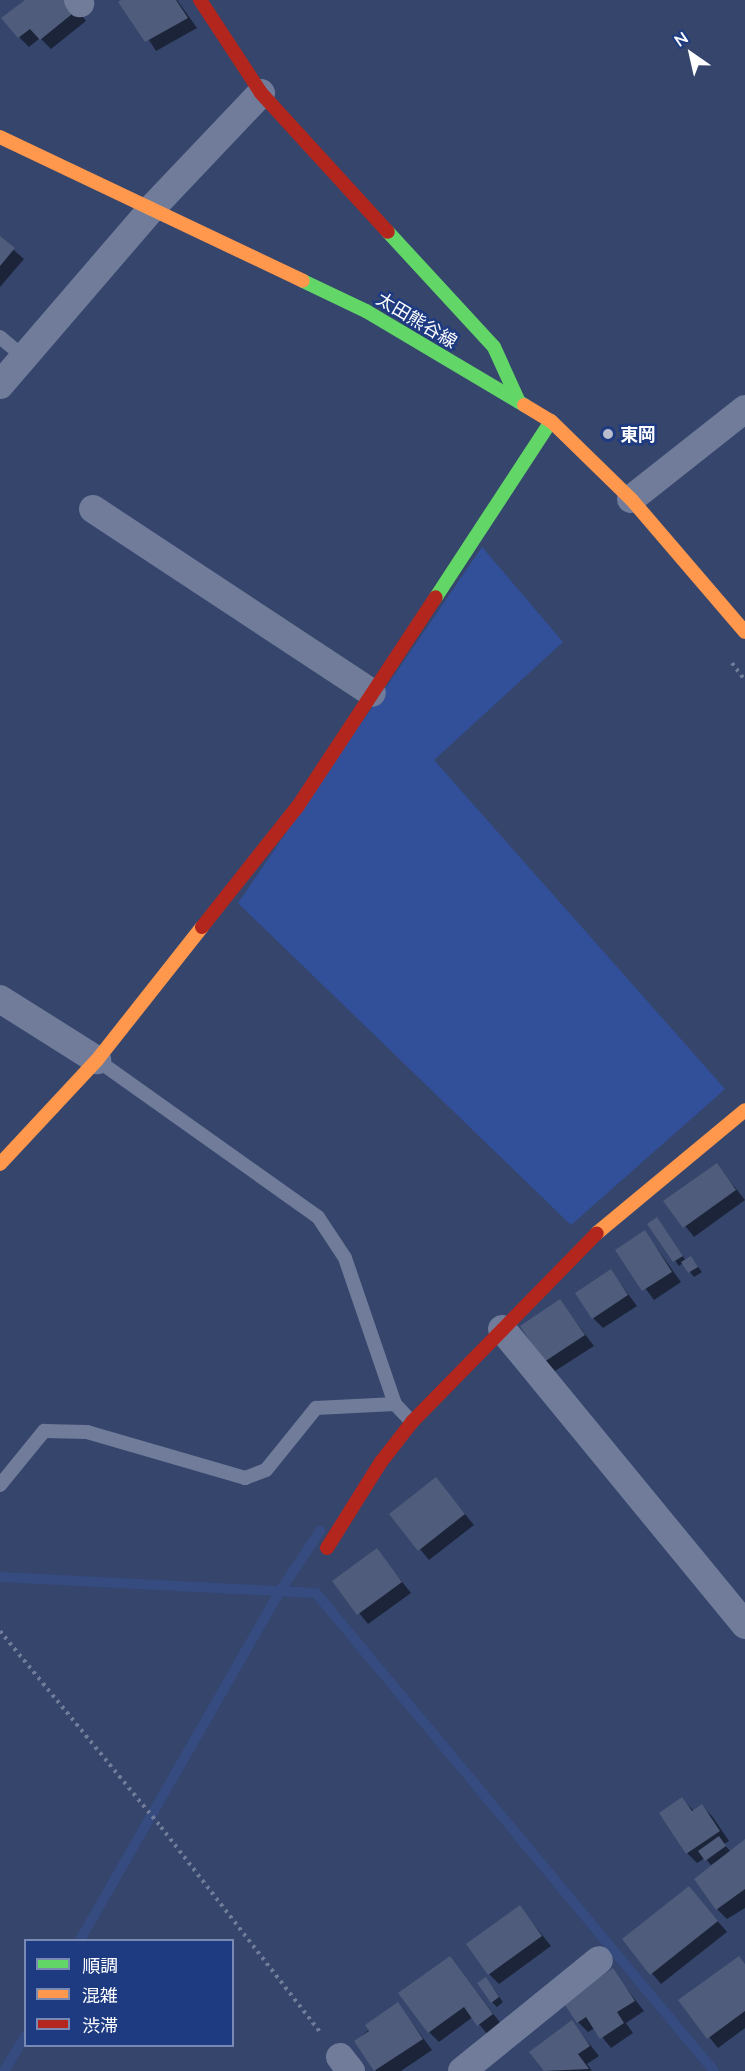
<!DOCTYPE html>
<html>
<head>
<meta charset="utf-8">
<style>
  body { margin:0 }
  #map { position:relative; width:745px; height:2071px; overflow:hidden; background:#35456c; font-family:Lato,"Noto Sans JP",sans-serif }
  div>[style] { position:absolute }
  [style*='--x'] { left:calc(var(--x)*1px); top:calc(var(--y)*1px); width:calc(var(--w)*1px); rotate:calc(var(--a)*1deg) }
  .green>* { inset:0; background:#32509a }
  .shadow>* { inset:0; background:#0007 }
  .stream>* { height:10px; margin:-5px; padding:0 5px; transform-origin:5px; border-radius:5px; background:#364b7f }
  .building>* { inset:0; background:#4f5c7b }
  .path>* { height:4px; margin-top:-2px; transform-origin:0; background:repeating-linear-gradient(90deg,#707c9a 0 3px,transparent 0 7.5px) }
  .lane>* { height:14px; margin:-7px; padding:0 7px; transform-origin:7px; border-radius:7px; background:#707c9a }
  .street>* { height:28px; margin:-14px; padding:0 14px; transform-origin:14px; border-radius:14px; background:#707c9a }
  .fast>* { height:14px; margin:-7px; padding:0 7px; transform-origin:7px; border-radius:7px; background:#63d668 }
  .slow>* { height:14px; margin:-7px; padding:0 7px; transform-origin:7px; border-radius:7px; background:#ff974d }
  .jam>* { height:14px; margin:-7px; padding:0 7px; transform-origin:7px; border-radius:7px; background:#b3261e }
  .dots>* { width:16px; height:16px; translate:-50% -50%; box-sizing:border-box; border:3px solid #1e3b82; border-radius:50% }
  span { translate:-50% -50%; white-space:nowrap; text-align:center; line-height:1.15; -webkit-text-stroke:5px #1e3b82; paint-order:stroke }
  .street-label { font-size:18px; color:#fff }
  .poi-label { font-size:18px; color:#fff; font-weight:700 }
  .left { translate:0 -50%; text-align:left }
  .legend { position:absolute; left:24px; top:1939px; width:210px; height:108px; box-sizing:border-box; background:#1e3b82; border:2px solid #7889b4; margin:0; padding:8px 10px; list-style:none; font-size:18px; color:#fff }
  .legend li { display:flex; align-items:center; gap:12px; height:30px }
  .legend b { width:30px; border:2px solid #7889b4 }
  .north { position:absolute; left:661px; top:24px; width:60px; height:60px; -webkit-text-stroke:4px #1e3b82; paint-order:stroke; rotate:326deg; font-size:16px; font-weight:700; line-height:24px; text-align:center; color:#fff }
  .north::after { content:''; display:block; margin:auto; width:21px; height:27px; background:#fff; clip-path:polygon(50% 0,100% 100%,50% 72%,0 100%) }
</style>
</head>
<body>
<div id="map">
  <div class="green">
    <i style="clip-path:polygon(482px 547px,563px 642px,434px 760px,725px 1089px,571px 1225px,238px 903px)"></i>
  </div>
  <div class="shadow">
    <i style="clip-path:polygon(27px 0,70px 0,86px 21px,51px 49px,40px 38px,29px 47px,19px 37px)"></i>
    <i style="clip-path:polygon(123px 0,177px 0,197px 28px,156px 51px)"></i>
    <i style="clip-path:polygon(0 238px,24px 259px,0 287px)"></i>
    <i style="clip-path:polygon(717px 1165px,745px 1200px,694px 1237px,666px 1202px)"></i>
    <i style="clip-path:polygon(649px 1224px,661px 1224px,686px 1261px,691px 1258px,702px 1272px,694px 1277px,683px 1263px,679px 1266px)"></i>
    <i style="clip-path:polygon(645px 1232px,681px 1282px,654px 1300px,617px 1250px)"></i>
    <i style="clip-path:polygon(611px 1271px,637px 1306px,603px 1328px,593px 1318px)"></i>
    <i style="clip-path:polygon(560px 1301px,594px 1346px,555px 1371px,546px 1361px)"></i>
    <i style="clip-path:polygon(436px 1479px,474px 1525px,429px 1560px,391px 1514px)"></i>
    <i style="clip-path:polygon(377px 1550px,411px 1593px,368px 1624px,334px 1582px)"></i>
    <i style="clip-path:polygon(682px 1799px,694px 1811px,702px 1806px,712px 1816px,729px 1841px,724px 1844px,730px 1851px,745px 1841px,745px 1908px,727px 1919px,717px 1909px,730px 1852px,711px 1865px,705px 1858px,697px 1863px,687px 1853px)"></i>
    <i style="clip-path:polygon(689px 1888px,727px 1932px,661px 1984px,624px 1940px)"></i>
    <i style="clip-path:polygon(520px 1907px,551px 1946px,499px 1984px,489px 1974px)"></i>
    <i style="clip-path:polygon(450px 1958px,502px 2025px,488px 2035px,473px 2017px,439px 2042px,429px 2032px)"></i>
    <i style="clip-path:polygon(739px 1958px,745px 1964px,745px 2028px,718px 2048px,680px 2001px)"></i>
    <i style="clip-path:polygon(612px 1970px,644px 2011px,626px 2023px,633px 2033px,611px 2048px,595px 2028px,588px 2032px,578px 2022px)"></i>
    <i style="clip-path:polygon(490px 1984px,503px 2002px,497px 2007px,492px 2002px)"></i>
    <i style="clip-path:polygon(398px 2004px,432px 2050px,401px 2071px,376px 2071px,356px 2041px)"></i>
    <i style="clip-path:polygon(572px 2022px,599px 2056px,587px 2064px,592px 2071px,546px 2071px,531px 2052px)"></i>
  </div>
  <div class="stream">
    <i style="--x:0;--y:1577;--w:316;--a:2.9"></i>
    <i style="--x:316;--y:1593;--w:622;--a:50.22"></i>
    <i style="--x:80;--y:1940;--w:399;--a:-60.2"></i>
    <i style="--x:278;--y:1594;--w:76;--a:-56.3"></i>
    <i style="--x:4;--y:2071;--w:42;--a:-58.6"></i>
  </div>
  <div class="building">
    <i style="clip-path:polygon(25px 0,70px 0,77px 10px,40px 40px,30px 29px,18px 38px,1px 18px)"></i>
    <i style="clip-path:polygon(121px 0,176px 0,188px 18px,145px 42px,118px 2px)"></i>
    <i style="clip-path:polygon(0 236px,15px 248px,0 266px)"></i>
    <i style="clip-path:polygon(717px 1163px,736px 1190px,683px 1228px,663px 1201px)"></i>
    <i style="clip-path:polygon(657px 1217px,683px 1256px,673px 1262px,647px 1224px)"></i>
    <i style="clip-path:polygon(645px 1230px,672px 1272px,642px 1291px,615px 1250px)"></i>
    <i style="clip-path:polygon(691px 1256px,698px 1267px,688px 1273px,681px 1262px)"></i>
    <i style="clip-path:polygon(611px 1269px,628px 1295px,592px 1319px,575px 1293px)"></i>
    <i style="clip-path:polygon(560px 1299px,585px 1335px,544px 1362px,520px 1326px)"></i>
    <i style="clip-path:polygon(436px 1477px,465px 1514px,418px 1551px,389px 1514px)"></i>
    <i style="clip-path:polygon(377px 1548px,402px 1582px,357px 1615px,332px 1581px)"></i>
    <i style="clip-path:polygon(682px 1797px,692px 1811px,702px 1804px,720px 1831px,686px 1854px,659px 1813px)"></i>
    <i style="clip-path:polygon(719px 1836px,726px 1846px,705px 1861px,698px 1851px)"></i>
    <i style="clip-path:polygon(745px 1839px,745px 1889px,716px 1910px,694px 1879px)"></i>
    <i style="clip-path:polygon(689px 1886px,718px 1921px,650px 1975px,622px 1939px)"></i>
    <i style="clip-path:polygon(520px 1905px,542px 1936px,488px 1975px,466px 1944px)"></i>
    <i style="clip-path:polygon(450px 1956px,493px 2014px,477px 2026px,464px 2007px,428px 2033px,398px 1993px)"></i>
    <i style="clip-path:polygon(739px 1956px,745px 1964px,745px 2011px,707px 2039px,678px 2000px)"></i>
    <i style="clip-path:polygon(613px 1968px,635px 2001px,617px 2012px,624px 2023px,600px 2039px,586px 2017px,577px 2023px,563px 2002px)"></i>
    <i style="clip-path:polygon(486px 1977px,499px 1997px,491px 2003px,477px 1983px)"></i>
    <i style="clip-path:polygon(398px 2002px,423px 2039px,374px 2071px,354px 2041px,369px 2031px,365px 2025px)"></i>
    <i style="clip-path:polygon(572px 2020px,590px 2046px,578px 2054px,589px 2069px,544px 2071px,529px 2052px)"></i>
  </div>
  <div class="path">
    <i style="--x:732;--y:663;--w:21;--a:53"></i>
    <i style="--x:0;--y:1631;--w:254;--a:50.6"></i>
    <i style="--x:161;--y:1827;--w:261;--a:52.2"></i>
  </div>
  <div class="lane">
    <i style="--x:0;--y:337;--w:30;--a:40"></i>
    <i style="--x:97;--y:1060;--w:271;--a:35.4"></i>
    <i style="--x:318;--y:1217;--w:49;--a:56.6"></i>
    <i style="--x:345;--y:1258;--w:154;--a:71.1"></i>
    <i style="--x:395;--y:1404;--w:25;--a:47"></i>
    <i style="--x:0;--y:1485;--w:70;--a:-50.8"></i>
    <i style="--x:44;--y:1431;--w:43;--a:1.3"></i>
    <i style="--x:87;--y:1432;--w:165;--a:16.2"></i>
    <i style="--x:245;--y:1478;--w:22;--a:-21"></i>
    <i style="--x:266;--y:1470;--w:80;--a:-51.1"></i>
    <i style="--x:316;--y:1408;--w:79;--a:-2.9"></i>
  </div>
  <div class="street">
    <i style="--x:78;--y:0;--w:4;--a:56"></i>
    <i style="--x:0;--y:385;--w:235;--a:-49.3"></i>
    <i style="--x:153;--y:207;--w:157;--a:-46.5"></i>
    <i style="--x:631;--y:499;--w:145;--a:-38.3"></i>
    <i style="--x:93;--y:509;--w:334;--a:33.4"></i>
    <i style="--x:0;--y:999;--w:115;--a:32.2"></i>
    <i style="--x:502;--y:1329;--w:383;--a:50.6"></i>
    <i style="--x:340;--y:2057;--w:18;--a:52"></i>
    <i style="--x:462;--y:2071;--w:176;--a:-39"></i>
  </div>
  <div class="fast">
    <i style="--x:388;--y:232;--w:156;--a:47.3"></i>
    <i style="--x:494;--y:347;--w:60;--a:65.6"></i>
    <i style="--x:303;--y:281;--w:70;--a:25.5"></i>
    <i style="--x:366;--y:311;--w:184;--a:30.7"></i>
    <i style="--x:436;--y:597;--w:210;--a:-56.8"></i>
  </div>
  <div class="slow">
    <i style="--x:0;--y:137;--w:335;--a:25.4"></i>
    <i style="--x:524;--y:405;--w:31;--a:31"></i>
    <i style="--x:551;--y:421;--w:112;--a:44.3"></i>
    <i style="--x:631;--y:499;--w:175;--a:49.4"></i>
    <i style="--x:0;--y:1164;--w:142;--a:-47"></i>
    <i style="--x:97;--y:1060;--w:169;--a:-51.7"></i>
    <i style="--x:597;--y:1233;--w:192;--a:-39.7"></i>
  </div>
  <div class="jam">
    <i style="--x:200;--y:0;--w:111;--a:56.7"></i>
    <i style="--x:261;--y:93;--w:188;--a:47.6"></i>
    <i style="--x:202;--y:927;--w:154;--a:-51.6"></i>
    <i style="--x:298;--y:806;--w:250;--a:-56.6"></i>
    <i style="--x:327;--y:1548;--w:102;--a:-57.9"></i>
    <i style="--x:381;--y:1462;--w:51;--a:-52.2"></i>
    <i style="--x:412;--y:1422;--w:264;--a:-45.6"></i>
  </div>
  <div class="dots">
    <i style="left:608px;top:434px;background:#b8becc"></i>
  </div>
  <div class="street-label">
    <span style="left:417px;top:320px;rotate:31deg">太田熊谷線</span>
  </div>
  <div class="poi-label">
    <span class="left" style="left:620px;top:434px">東岡</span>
  </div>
  <ul class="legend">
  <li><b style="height:8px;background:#63d668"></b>順調</li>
  <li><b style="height:8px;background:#ff974d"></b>混雑</li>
  <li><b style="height:8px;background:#b3261e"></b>渋滞</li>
  </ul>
  <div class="north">N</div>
</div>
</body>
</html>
